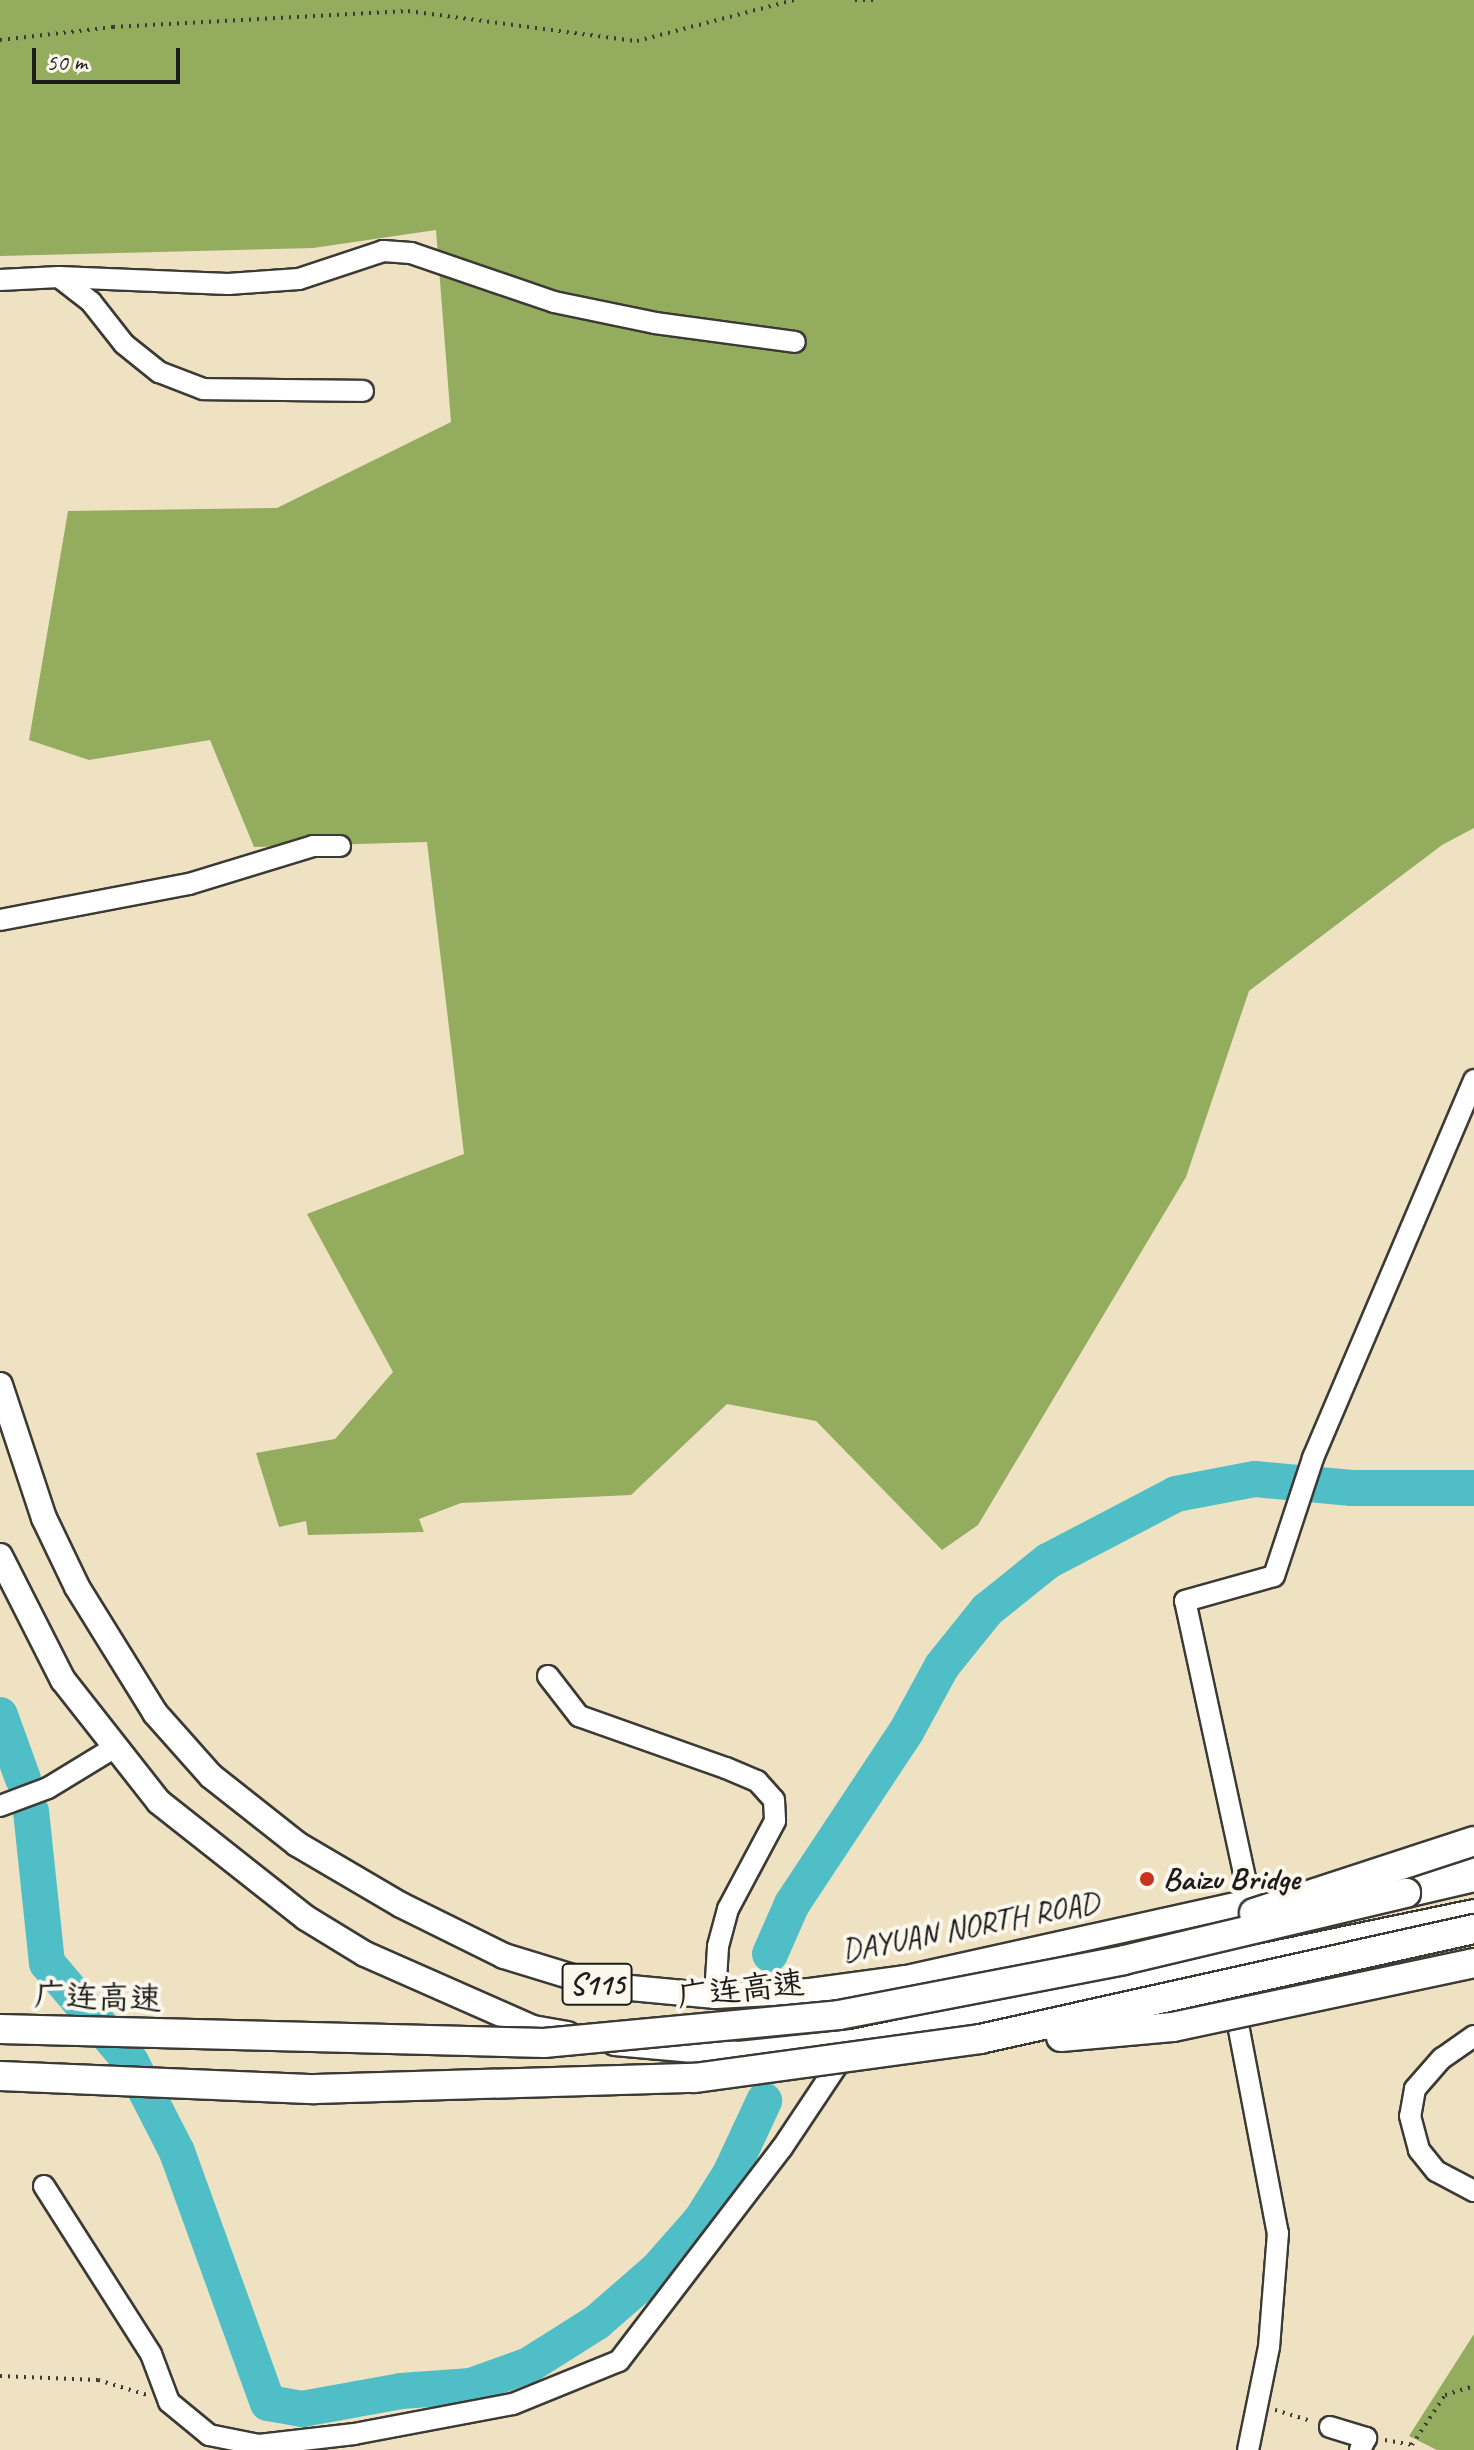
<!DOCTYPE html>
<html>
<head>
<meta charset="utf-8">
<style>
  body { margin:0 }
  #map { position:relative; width:1474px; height:2450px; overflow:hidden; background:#eee2c2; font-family:Caveat,"LXGW WenKai TC",sans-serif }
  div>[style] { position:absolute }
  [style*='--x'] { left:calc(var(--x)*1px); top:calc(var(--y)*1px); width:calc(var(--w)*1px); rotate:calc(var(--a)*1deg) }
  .forest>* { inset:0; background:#93ac5e }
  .river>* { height:36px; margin:-18px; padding:0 18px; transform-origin:18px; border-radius:18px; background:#50bec7 }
  .path>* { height:4px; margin-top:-2px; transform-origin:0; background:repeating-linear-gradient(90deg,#3c3a35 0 2px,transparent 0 8px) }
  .roads { filter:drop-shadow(2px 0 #3c3a35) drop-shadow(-2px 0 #3c3a35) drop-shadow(0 2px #3c3a35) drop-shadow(0 -2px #3c3a35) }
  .minor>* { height:20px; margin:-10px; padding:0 10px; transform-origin:10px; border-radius:10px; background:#fff }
  .major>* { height:24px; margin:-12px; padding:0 12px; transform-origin:12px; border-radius:12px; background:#fff }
  .highway>* { height:28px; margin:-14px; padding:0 14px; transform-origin:14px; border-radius:14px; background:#fff }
  .bridges { filter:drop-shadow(2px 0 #3c3a35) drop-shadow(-2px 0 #3c3a35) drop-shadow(0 2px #3c3a35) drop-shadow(0 -2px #3c3a35) }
  .highway-bridge>* { height:28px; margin:-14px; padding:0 14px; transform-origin:14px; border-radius:14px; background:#fff }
  .dots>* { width:22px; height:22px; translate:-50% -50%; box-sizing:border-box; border:4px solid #fbf7ec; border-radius:50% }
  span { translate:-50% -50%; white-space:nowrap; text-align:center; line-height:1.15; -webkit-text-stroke:8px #fbf7ec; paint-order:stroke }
  .shield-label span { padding:2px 6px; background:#fbf7ec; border:2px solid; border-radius:6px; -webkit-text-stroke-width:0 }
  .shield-label { font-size:30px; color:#1c1c1c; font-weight:700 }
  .poi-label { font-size:32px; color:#1c1c1c; font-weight:700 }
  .left { translate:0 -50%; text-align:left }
  .street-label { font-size:32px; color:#1c1c1c }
  .scale { position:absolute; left:32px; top:48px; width:148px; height:36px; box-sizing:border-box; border:4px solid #1c1c1c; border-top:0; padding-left:10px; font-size:24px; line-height:28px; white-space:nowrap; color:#1c1c1c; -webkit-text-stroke:6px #fbf7ec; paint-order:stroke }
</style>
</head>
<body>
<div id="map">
  <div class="forest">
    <i style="clip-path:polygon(0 0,1474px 0,1474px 828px,1442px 845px,1249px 991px,1186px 1177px,978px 1525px,942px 1550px,816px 1421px,727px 1404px,631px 1495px,461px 1503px,419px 1519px,424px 1532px,308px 1535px,306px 1521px,279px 1527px,256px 1453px,335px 1439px,393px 1372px,307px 1214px,464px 1154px,427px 842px,254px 847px,210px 740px,89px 760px,29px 740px,68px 511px,277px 508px,451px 422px,436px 230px,313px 248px,0 256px)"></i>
    <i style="clip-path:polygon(1474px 2334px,1474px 2450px,1437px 2450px,1409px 2436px)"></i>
  </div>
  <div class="river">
    <i style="--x:0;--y:1715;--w:68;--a:70.2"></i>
    <i style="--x:31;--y:1811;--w:153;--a:84"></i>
    <i style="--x:47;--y:1963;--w:130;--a:49.7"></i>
    <i style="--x:131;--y:2062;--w:101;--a:62.9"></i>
    <i style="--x:177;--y:2152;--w:267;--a:70.1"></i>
    <i style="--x:268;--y:2403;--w:35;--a:10"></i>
    <i style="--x:302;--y:2409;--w:101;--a:-10.3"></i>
    <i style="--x:401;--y:2391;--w:70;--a:-4.1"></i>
    <i style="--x:471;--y:2386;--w:62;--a:-19.9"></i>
    <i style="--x:529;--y:2365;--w:80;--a:-32.3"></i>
    <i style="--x:597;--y:2322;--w:81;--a:-41"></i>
    <i style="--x:658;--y:2269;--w:65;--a:-48.7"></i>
    <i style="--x:701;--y:2220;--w:54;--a:-57.8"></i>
    <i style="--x:730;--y:2174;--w:81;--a:-65"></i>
    <i style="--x:770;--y:1954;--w:55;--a:-66.3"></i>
    <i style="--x:792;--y:1904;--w:206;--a:-56.5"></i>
    <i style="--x:906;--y:1732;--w:75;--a:-61.4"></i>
    <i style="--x:942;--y:1666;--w:72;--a:-51.2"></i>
    <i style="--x:987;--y:1610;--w:78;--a:-38.8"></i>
    <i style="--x:1048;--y:1561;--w:144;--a:-27.6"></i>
    <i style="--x:1176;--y:1494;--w:80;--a:-10.8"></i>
    <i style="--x:1255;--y:1479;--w:97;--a:5.3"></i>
    <i style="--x:1352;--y:1488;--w:122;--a:0"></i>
  </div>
  <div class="path">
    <i style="--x:855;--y:0;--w:19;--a:0"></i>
    <i style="--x:0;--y:40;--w:114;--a:-6.6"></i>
    <i style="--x:113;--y:27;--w:295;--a:-3.1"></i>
    <i style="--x:408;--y:11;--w:231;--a:7.5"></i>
    <i style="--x:637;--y:41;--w:162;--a:-14.6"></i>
    <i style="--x:0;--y:2376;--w:98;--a:2.3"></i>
    <i style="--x:98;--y:2380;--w:51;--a:17"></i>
    <i style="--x:1275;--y:2410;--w:39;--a:17"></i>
    <i style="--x:1385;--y:2440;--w:27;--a:10"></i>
    <i style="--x:1412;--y:2445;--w:60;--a:-56.6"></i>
    <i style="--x:1445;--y:2395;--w:30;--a:-17"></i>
  </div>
  <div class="roads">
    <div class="minor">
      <i style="--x:59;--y:277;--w:169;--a:2.4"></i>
      <i style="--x:228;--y:284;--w:71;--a:-4"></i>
      <i style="--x:299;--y:279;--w:89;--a:-18.4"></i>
      <i style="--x:383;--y:251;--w:28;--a:4"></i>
      <i style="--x:411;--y:253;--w:151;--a:18.9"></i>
      <i style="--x:554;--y:302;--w:103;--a:11.7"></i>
      <i style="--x:655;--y:323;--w:141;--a:7.7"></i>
      <i style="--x:0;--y:280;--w:59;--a:-2.9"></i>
      <i style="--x:59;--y:277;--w:41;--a:38"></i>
      <i style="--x:91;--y:302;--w:53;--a:51.8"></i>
      <i style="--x:124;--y:344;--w:45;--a:38.7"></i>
      <i style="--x:159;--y:372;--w:47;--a:21.1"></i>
      <i style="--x:203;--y:389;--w:160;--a:0.7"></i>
      <i style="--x:0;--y:920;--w:192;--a:-10.8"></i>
      <i style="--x:189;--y:884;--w:130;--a:-17"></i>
      <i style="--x:313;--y:846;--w:27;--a:0"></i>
      <i style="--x:548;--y:1676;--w:51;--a:52.2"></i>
      <i style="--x:579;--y:1716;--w:156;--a:19.5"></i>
      <i style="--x:726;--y:1768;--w:34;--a:23"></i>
      <i style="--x:757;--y:1781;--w:25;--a:48"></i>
      <i style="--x:774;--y:1800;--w:21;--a:87"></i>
      <i style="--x:775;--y:1821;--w:100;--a:118.1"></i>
      <i style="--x:728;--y:1909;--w:39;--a:105"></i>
      <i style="--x:718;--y:1947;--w:49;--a:93.5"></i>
      <i style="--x:0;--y:1806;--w:51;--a:-20.6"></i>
      <i style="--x:48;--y:1788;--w:75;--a:-31.4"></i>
      <i style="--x:1250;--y:1901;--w:307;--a:-102.2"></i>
      <i style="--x:1185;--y:1601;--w:92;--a:-15.7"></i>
      <i style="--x:1274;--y:1576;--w:124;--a:-71.7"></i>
      <i style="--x:1313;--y:1458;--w:411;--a:-66.9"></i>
      <i style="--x:1228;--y:1972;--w:266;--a:79.2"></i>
      <i style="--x:1278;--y:2233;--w:114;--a:94.5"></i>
      <i style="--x:1269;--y:2347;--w:105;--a:101.5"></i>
      <i style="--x:1474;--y:2036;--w:39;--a:145"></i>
      <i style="--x:1442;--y:2058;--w:41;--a:131.1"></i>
      <i style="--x:1415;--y:2089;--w:27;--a:100"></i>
      <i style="--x:1410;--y:2116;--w:35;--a:75"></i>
      <i style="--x:1419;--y:2150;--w:27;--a:51"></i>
      <i style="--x:1436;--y:2171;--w:43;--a:27.8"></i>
      <i style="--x:44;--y:2186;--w:199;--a:57.5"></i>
      <i style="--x:151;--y:2354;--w:51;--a:69.4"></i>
      <i style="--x:169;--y:2402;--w:52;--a:39.5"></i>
      <i style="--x:209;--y:2435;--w:51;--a:11.3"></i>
      <i style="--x:259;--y:2445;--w:96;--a:-6.6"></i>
      <i style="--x:354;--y:2434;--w:162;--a:-10.7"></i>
      <i style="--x:513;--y:2404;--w:114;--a:-22.1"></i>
      <i style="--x:619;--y:2361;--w:268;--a:-52.6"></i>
      <i style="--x:782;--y:2148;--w:115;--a:-56.3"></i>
      <i style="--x:1330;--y:2427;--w:38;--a:17"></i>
      <i style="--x:1366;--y:2438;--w:13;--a:117"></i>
    </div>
    <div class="major">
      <i style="--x:0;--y:1385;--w:140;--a:71.7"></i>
      <i style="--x:44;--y:1518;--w:76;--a:64.4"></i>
      <i style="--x:77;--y:1587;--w:148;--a:58.2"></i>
      <i style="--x:155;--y:1713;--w:84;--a:48.4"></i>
      <i style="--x:211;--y:1776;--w:110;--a:38.3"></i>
      <i style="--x:297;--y:1844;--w:121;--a:30.4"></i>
      <i style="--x:401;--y:1905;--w:115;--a:26.3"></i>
      <i style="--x:504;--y:1956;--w:99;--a:17"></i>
      <i style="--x:599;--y:1985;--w:117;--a:5.4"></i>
      <i style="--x:715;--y:1996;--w:95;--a:-3"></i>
      <i style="--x:810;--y:1991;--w:97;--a:-7.7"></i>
      <i style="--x:906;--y:1978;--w:382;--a:-12.5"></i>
      <i style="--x:0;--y:1556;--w:139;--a:63.1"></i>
      <i style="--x:63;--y:1680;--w:155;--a:51.8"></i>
      <i style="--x:159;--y:1802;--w:187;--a:38.3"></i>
      <i style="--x:306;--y:1918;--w:69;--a:31.4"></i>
      <i style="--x:365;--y:1954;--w:184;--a:23.8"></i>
      <i style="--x:533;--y:2028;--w:35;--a:10"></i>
      <i style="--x:1417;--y:1870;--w:58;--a:-10.9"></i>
      <i style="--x:615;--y:2043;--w:124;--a:5.1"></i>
      <i style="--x:739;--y:2054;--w:115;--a:-6"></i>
      <i style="--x:853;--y:2042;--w:634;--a:-11.82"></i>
    </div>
    <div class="highway">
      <i style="--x:1406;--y:1893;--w:70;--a:-13.2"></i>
    </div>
  </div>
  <div class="bridges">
    <div class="highway-bridge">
      <i style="--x:1254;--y:1913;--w:231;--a:-18.1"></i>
      <i style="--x:0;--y:2029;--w:544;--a:1.47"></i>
      <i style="--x:544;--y:2043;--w:296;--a:-5.4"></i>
      <i style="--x:839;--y:2015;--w:290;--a:-10.9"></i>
      <i style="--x:1124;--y:1960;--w:290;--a:-13.4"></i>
      <i style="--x:1061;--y:2037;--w:112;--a:-5.1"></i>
      <i style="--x:1173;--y:2027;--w:308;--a:-12"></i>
      <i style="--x:0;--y:2076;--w:315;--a:2.4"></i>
      <i style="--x:315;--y:2089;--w:380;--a:-1.7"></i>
      <i style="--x:695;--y:2078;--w:288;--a:-7.8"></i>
      <i style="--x:980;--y:2039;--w:506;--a:-12.55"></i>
    </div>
  </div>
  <div class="dots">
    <i style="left:1147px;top:1879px;background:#c8321e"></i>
  </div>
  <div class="shield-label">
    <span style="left:597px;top:1984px">S115</span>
  </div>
  <div class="poi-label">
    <span class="left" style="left:1163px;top:1879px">Baizu Bridge</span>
  </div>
  <div class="street-label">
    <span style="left:970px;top:1927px;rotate:-11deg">DAYUAN NORTH ROAD</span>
    <span style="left:741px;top:1990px;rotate:-6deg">广连高速</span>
    <span style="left:98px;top:1998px;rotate:2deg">广连高速</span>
  </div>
  <div class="scale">50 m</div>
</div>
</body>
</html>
